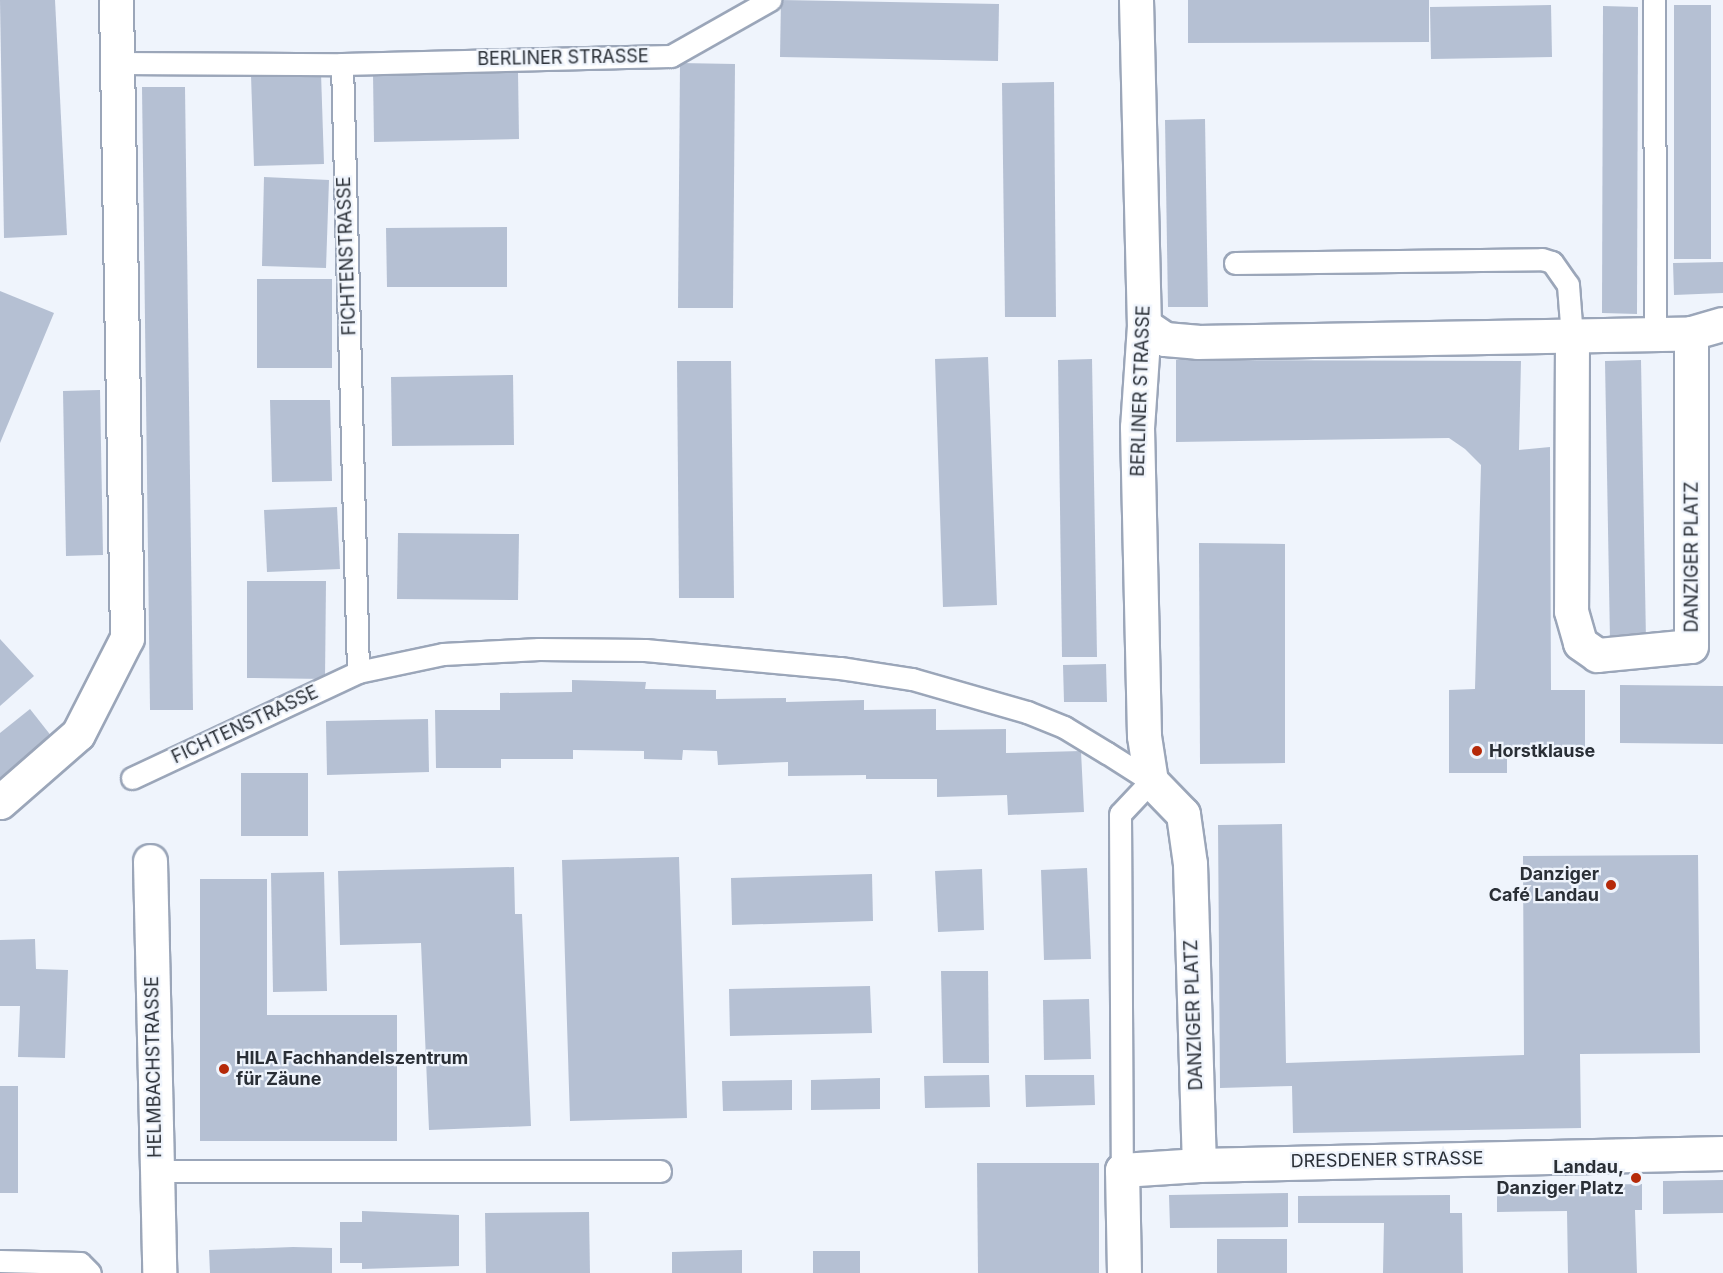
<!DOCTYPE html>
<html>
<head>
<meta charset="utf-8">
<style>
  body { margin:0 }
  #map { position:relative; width:1723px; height:1273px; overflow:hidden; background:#eff4fc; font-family:Inter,sans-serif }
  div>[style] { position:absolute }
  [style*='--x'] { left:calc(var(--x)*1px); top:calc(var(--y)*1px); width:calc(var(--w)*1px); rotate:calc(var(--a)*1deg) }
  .building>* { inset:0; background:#b5c0d3 }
  .roads { filter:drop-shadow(2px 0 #9ba6b9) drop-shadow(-2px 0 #9ba6b9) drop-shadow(0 2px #9ba6b9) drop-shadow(0 -2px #9ba6b9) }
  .lane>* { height:21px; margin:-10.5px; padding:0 10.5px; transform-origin:10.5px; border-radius:10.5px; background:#fff }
  .street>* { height:33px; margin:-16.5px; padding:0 16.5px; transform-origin:16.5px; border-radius:16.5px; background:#fff }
  .dots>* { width:16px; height:16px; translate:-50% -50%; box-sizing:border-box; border:3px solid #eff4fc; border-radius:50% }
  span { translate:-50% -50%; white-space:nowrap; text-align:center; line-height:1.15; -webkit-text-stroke:4.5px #eff4fc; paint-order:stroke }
  .street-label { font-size:18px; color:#2a2f36 }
  .poi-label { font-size:18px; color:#2a2f36; font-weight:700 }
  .left { translate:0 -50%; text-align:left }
  .right { translate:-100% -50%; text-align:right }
</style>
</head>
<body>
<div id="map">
  <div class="building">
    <i style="clip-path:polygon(0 0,55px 0,67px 235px,4px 238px)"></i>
    <i style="clip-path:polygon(781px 0,999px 4px,998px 61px,780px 57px)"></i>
    <i style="clip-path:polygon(1188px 0,1429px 0,1429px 42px,1188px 43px)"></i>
    <i style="clip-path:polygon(1551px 5px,1552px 57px,1431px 59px,1430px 7px)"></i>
    <i style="clip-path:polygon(1674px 5px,1711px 5px,1711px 259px,1674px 259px)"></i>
    <i style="clip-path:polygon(1603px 6px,1638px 7px,1637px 314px,1602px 313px)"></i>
    <i style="clip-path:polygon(680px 63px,735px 64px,733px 308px,678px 308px)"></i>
    <i style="clip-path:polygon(518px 72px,519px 139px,374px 142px,373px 74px)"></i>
    <i style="clip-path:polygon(321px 73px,324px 164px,254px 166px,251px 75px)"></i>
    <i style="clip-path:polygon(1054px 82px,1056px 317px,1005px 317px,1002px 83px)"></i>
    <i style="clip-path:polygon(142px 87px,185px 87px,193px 710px,150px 710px)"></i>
    <i style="clip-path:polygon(1205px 119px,1208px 307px,1168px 307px,1165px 120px)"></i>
    <i style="clip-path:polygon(264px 177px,329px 180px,326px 268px,262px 266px)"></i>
    <i style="clip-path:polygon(507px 227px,507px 287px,387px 287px,386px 228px)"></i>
    <i style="clip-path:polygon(1723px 262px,1723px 293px,1674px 295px,1673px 263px)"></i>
    <i style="clip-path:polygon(257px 279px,332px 279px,332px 368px,257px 368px)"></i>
    <i style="clip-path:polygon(0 291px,54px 313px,0 443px)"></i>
    <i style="clip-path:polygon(988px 357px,997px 605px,943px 607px,935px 359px)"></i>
    <i style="clip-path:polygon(1092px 359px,1097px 657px,1062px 657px,1058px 360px)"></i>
    <i style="clip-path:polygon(1176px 360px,1521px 361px,1519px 450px,1550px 447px,1551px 690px,1585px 690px,1585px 749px,1507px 750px,1507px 773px,1449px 773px,1449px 690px,1475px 689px,1481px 465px,1465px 449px,1449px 438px,1176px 442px)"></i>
    <i style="clip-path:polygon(1641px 360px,1646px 641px,1610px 641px,1605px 361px)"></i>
    <i style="clip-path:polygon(677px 361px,731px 361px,734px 598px,679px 598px)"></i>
    <i style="clip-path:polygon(513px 375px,514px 445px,392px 446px,391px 377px)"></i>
    <i style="clip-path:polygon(100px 390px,103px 555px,66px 556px,63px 391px)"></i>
    <i style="clip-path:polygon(270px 400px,330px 400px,332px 481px,272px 482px)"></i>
    <i style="clip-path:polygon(337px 507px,340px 569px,267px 572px,264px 510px)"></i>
    <i style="clip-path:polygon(398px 533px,519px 534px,518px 600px,397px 599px)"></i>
    <i style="clip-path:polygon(1199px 543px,1285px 544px,1285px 763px,1200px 764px)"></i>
    <i style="clip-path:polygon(247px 581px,326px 581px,325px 679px,247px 678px)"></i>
    <i style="clip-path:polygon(0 639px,34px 676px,0 706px)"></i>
    <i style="clip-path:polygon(1106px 664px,1107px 702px,1064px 702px,1063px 665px)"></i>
    <i style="clip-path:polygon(572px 680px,646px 682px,645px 689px,716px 690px,716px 699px,786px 698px,786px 702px,864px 700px,864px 710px,936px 709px,936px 730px,1006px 729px,1006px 753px,1081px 751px,1084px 812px,1008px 815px,1007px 795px,937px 797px,937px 779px,866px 779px,866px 775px,788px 776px,788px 762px,718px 765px,717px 751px,683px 750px,682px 760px,644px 759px,644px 751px,573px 750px,573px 759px,501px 759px,501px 768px,436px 768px,435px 710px,500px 710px,500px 693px,572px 692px)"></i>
    <i style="clip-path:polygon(1620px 685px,1723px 686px,1723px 744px,1620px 743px)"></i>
    <i style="clip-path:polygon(30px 709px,52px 737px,0 779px,0 733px)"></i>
    <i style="clip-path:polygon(428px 719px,429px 772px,327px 775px,326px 721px)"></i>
    <i style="clip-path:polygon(241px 773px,308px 773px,308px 836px,241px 836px)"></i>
    <i style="clip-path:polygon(1282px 824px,1286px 1063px,1524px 1055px,1523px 856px,1698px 855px,1700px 1053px,1580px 1054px,1581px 1128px,1293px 1133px,1292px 1086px,1220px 1088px,1218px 825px)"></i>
    <i style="clip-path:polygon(679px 857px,687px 1118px,570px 1121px,562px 860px)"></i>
    <i style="clip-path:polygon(514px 867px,515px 914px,522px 914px,531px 1126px,429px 1130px,421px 943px,340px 945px,338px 871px)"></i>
    <i style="clip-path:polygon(1087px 868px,1091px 959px,1044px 960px,1041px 870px)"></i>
    <i style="clip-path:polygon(982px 869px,984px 930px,938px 932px,935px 871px)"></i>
    <i style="clip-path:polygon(324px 872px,327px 991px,273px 992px,271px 873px)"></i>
    <i style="clip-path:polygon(872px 874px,873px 921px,732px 925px,731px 878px)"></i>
    <i style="clip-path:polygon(200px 879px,267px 879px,267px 1015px,397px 1015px,397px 1141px,200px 1141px)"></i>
    <i style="clip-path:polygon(35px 939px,36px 969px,68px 970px,65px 1058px,18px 1057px,20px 1006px,0 1006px,0 940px)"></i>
    <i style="clip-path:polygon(941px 971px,988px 971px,989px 1063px,943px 1063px)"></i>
    <i style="clip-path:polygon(870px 986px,872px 1033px,730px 1036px,729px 989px)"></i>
    <i style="clip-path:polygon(1089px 999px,1091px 1059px,1044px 1060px,1043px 1000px)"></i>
    <i style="clip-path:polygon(989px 1075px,990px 1107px,925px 1108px,924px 1076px)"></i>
    <i style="clip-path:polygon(1025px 1075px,1094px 1075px,1095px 1105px,1026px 1107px)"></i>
    <i style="clip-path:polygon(880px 1078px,880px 1109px,811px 1110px,811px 1080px)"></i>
    <i style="clip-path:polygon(792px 1080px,792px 1110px,723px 1111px,722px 1081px)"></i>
    <i style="clip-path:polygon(0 1086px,18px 1086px,18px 1193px,0 1193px)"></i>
    <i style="clip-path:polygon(977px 1163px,1099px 1163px,1099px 1273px,978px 1273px)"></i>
    <i style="clip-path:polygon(1723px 1180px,1723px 1213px,1663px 1214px,1663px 1181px)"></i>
    <i style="clip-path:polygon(1642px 1184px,1642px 1210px,1635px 1210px,1637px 1273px,1568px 1273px,1567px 1211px,1497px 1212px,1497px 1186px)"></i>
    <i style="clip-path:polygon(1288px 1193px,1288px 1227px,1170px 1228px,1169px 1195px)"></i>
    <i style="clip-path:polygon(1450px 1195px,1450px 1213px,1462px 1213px,1463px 1273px,1383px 1273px,1384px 1223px,1298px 1223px,1298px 1196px)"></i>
    <i style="clip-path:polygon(362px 1211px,459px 1215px,459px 1266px,362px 1269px,362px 1263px,340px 1263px,340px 1222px,362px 1222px)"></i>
    <i style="clip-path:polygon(589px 1212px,590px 1273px,486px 1273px,485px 1213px)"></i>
    <i style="clip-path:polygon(1217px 1239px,1287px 1239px,1287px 1273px,1217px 1273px)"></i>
    <i style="clip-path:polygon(293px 1247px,332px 1248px,332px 1273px,210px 1273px,209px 1250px)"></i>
    <i style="clip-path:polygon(742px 1250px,742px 1273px,672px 1273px,672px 1252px)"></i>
    <i style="clip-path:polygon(813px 1251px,860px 1251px,860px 1273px,813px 1273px)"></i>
  </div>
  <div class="roads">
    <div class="lane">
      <i style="--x:1654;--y:0;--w:334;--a:89.8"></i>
      <i style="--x:117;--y:63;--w:225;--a:0.3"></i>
      <i style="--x:342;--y:64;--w:329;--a:-1.4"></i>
      <i style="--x:671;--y:56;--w:114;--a:-29.5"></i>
      <i style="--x:342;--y:64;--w:608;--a:88.49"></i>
      <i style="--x:358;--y:672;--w:87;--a:-12"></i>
      <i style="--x:443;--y:654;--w:96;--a:-3"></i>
      <i style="--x:539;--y:649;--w:106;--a:0.5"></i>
      <i style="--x:645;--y:650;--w:196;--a:5.3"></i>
      <i style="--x:840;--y:668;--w:73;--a:8.7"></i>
      <i style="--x:912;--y:679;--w:120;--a:16"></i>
      <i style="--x:1027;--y:712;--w:40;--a:22"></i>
      <i style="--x:1064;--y:727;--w:50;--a:31.2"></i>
      <i style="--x:1107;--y:753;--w:52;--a:32.5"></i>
      <i style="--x:1151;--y:781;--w:45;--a:133.2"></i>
      <i style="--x:1120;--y:814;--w:356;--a:89.7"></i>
      <i style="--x:1235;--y:263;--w:307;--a:-0.7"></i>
      <i style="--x:1542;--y:259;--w:10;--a:17"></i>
      <i style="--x:1552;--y:262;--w:28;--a:55"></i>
      <i style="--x:1568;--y:285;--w:52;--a:85.6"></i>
      <i style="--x:132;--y:778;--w:250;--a:-25.1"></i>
      <i style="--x:157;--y:1171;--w:503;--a:0"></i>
      <i style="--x:0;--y:1261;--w:80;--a:1.4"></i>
      <i style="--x:80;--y:1263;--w:14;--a:45"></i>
    </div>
    <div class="street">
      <i style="--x:1136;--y:0;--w:325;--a:88.6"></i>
      <i style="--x:1144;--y:325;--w:102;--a:93.9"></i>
      <i style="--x:1137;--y:427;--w:309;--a:88.7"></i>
      <i style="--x:1144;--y:736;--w:46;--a:81.2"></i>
      <i style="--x:1151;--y:781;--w:46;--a:45.9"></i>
      <i style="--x:1183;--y:814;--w:50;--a:82"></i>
      <i style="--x:1190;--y:864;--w:301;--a:88.3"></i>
      <i style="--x:1144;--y:325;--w:25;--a:34"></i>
      <i style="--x:1165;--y:339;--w:32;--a:5"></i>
      <i style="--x:1197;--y:342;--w:494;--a:-1"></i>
      <i style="--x:1691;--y:333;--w:33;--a:-16"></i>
      <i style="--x:1572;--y:337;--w:274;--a:90.2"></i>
      <i style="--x:1571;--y:611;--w:33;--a:74"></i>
      <i style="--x:1580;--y:643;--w:21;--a:35"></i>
      <i style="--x:1597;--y:655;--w:94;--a:-5.5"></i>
      <i style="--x:1691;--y:646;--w:313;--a:-90"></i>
      <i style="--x:0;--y:802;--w:103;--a:-41.1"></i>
      <i style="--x:78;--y:734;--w:108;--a:-63"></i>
      <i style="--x:127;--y:638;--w:638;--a:-90.99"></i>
      <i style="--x:150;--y:861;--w:412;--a:88.7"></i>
      <i style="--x:1124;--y:1273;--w:103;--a:-91.1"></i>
      <i style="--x:1122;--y:1170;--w:77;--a:-3.7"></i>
      <i style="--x:1199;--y:1165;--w:524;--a:-1.31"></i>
    </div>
  </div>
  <div class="dots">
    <i style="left:1477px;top:751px;background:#b52909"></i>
    <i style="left:1611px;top:885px;background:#b52909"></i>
    <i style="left:224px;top:1069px;background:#b52909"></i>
    <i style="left:1636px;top:1178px;background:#b52909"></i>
  </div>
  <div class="street-label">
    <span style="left:563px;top:58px;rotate:-1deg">BERLINER STRASSE</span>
    <span style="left:347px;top:256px;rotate:-92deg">FICHTENSTRASSE</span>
    <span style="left:1141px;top:391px;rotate:-88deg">BERLINER STRASSE</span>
    <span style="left:1692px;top:557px;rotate:-90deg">DANZIGER PLATZ</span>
    <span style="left:245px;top:725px;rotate:-25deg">FICHTENSTRASSE</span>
    <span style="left:1194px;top:1015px;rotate:-92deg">DANZIGER PLATZ</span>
    <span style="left:154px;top:1067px;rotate:-91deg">HELMBACHSTRASSE</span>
    <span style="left:1387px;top:1160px;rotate:-1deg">DRESDENER STRASSE</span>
  </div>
  <div class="poi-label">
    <span class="left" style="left:1489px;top:751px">Horstklause</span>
    <span class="right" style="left:1599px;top:885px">Danziger<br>Café Landau</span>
    <span class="left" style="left:236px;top:1069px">HILA Fachhandelszentrum<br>für Zäune</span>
    <span class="right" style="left:1624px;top:1178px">Landau,<br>Danziger Platz</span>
  </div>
</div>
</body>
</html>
